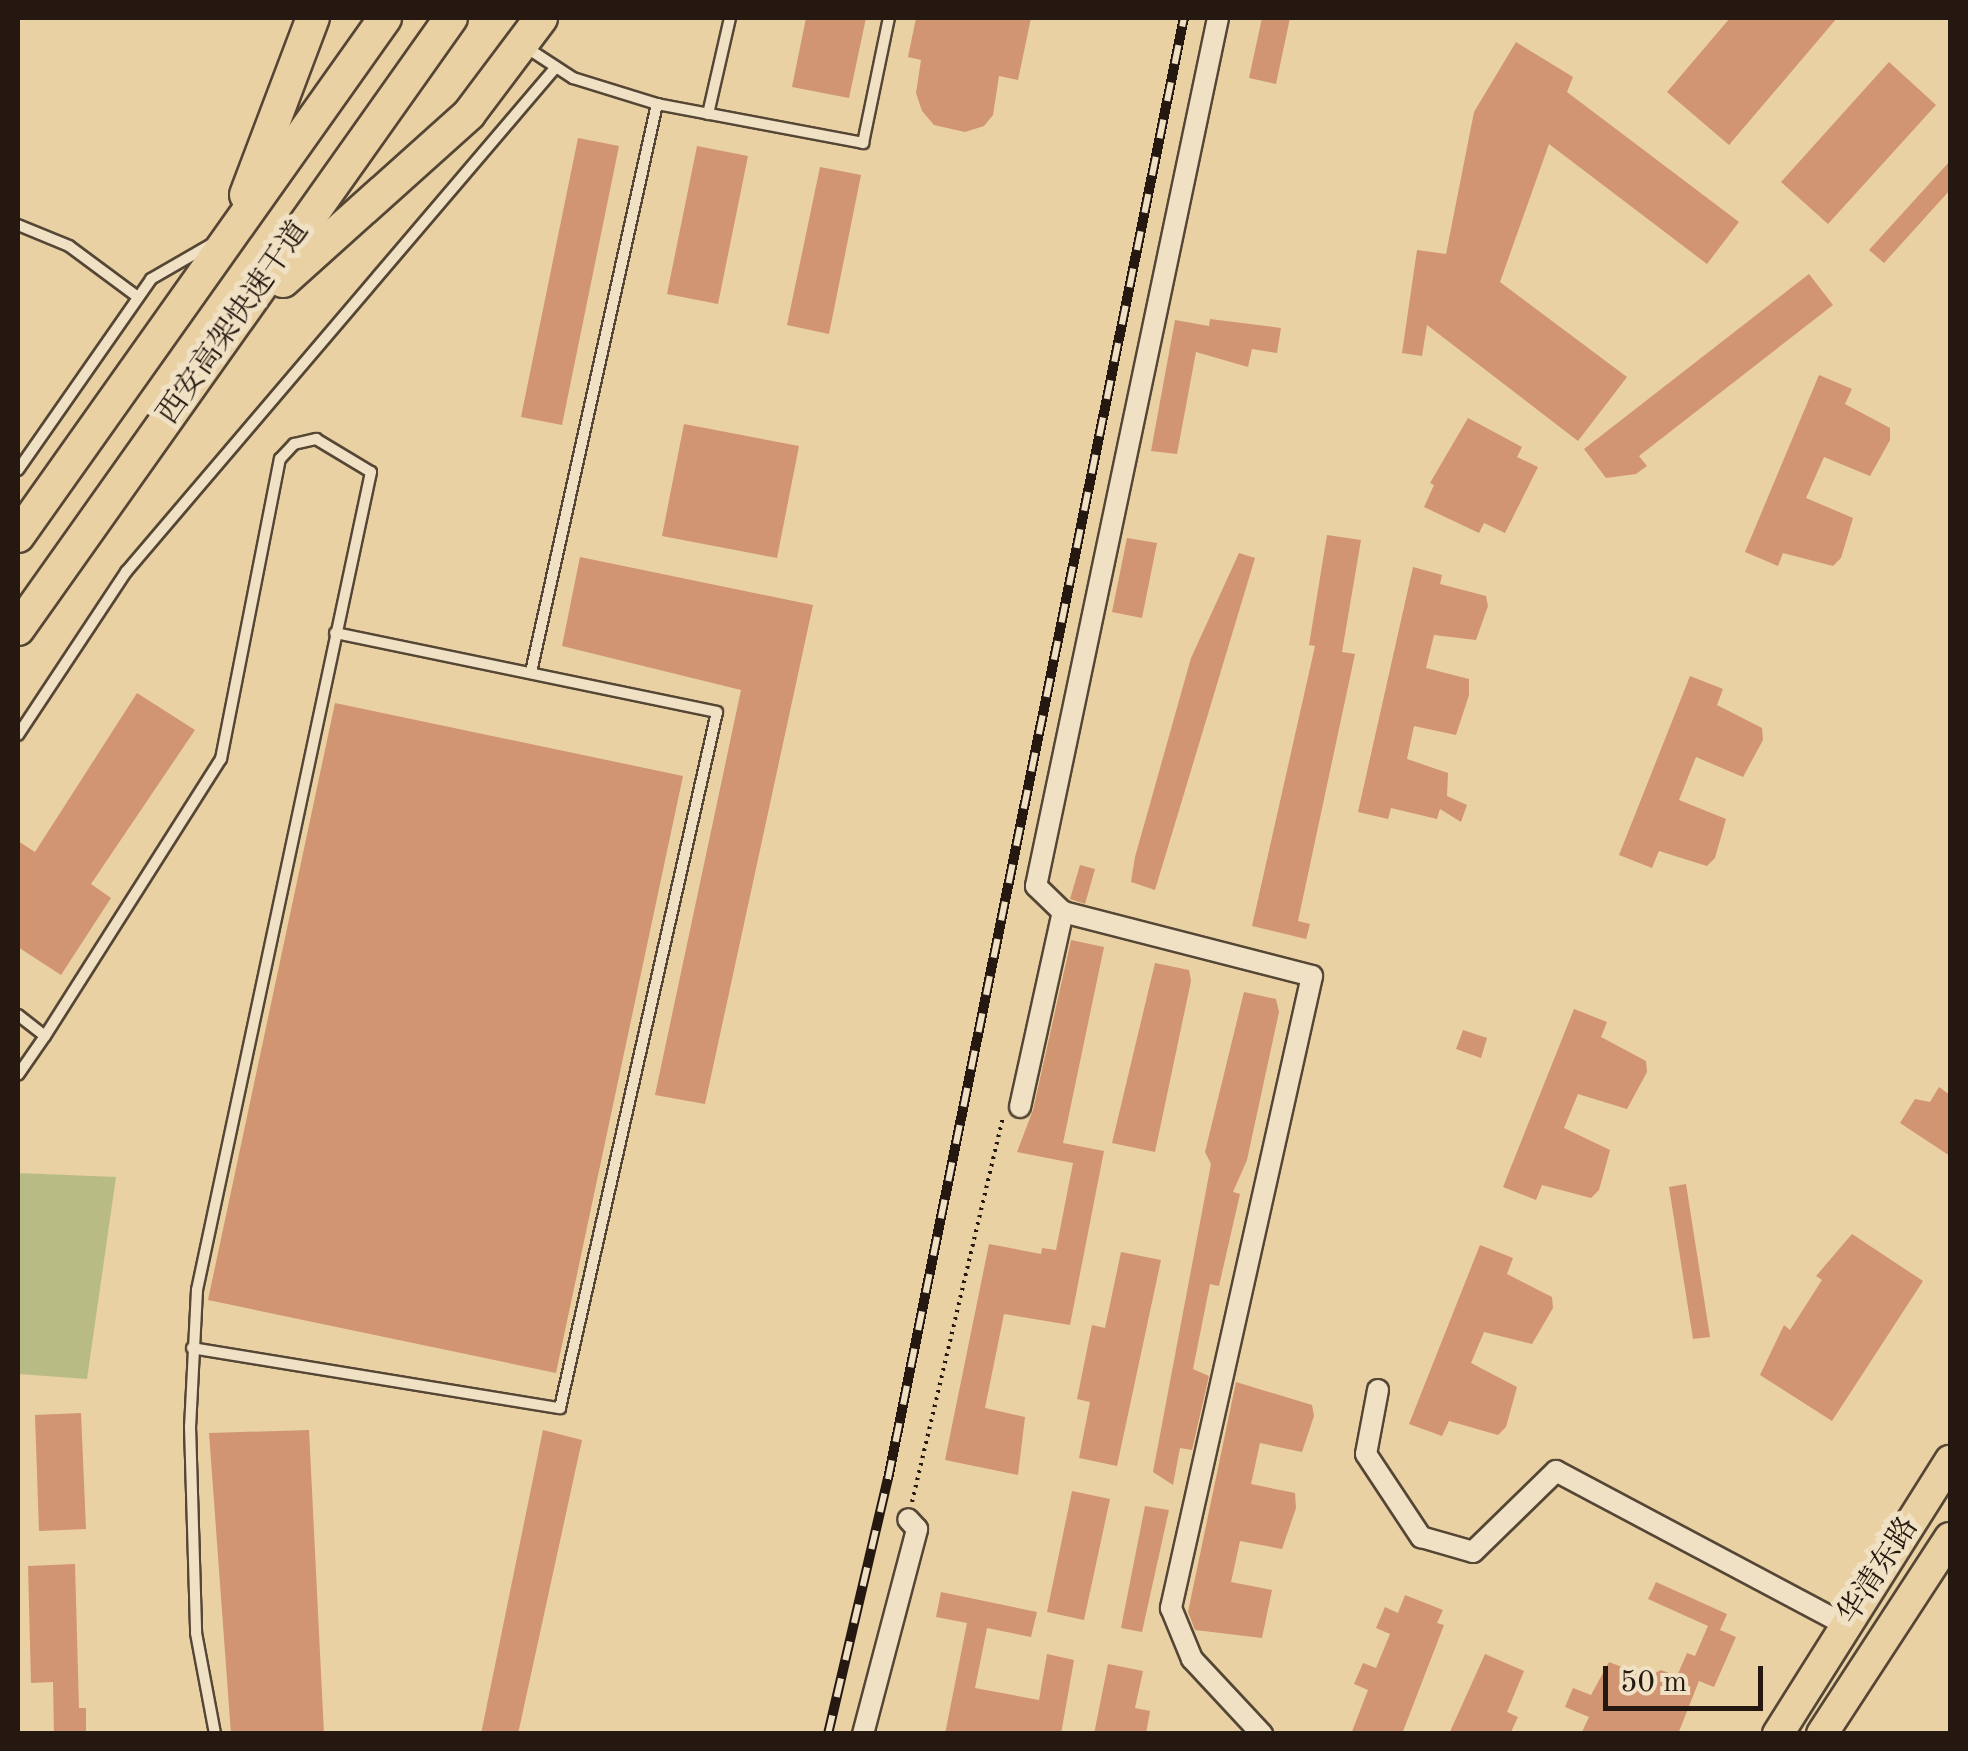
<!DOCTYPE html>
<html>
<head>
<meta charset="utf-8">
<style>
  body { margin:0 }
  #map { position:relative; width:1968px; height:1751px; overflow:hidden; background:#e9d1a4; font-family:"Old Standard TT","Noto Serif SC",serif }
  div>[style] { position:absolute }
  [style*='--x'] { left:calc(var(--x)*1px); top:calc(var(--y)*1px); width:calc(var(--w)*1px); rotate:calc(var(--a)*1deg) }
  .green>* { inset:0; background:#b9bb84 }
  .building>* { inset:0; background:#d19571 }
  .path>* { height:4px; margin-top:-2px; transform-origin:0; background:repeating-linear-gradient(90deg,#241810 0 2.5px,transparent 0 7.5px) }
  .roads { filter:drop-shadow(2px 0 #554635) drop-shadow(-2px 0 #554635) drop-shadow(0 2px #554635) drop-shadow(0 -2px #554635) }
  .service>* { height:10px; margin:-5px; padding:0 5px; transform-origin:5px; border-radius:5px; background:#f1e1c4 }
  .minor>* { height:20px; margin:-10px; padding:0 10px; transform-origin:10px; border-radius:10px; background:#f1e1c4 }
  .primary>* { height:30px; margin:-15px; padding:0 15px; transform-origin:15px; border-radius:15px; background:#e9d1a4 }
  .trunk>* { height:32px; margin:-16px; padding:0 16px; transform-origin:16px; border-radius:16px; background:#e9d1a4 }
  .rail>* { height:10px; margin-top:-5px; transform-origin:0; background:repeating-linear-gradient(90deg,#f1e1c4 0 19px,#241810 0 38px); box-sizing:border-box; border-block:2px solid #241810 }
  span { translate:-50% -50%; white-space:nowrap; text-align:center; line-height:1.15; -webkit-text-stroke:10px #f1e1c4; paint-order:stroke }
  .street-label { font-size:30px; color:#241810 }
  .frame { position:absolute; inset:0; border:20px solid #241810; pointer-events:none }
  .scale { position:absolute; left:1603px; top:1666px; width:160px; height:45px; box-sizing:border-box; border:5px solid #241810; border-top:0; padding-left:12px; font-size:30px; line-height:35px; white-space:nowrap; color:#241810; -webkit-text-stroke:8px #f1e1c4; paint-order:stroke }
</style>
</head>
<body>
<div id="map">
  <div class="green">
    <i style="clip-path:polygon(18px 1173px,116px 1177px,87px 1379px,18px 1374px)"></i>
  </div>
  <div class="building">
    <i style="clip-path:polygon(806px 18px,866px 18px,849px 98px,792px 87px)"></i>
    <i style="clip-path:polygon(916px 18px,1031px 18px,1018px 80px,999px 76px,993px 115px,984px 126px,965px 132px,934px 125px,922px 111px,916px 93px,921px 60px,908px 57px)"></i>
    <i style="clip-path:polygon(1262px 18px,1290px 18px,1276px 84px,1249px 78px)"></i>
    <i style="clip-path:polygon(1730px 18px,1837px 18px,1729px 145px,1667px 92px)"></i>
    <i style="clip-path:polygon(1516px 42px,1573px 77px,1567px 92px,1739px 222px,1707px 264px,1549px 144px,1500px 282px,1627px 377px,1578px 441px,1427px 325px,1422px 356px,1402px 353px,1417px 250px,1446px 254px,1474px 112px)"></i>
    <i style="clip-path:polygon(1889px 62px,1936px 105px,1828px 224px,1781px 182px)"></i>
    <i style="clip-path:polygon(578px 138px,619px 146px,562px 425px,521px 417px)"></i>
    <i style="clip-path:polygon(697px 146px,748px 156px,718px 304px,667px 294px)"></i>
    <i style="clip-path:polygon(1950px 161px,1950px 190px,1884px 263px,1869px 250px)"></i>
    <i style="clip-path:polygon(820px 167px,861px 175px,829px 334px,787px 325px)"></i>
    <i style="clip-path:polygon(1809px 274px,1833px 305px,1639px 456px,1647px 466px,1636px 474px,1606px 478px,1584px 449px)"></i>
    <i style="clip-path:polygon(1210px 319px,1281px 328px,1277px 353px,1252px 349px,1248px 367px,1196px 352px,1177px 454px,1151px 451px,1175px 320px,1209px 326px)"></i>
    <i style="clip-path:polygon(1819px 375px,1852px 389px,1845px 404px,1890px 428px,1890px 440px,1870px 476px,1824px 457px,1806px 498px,1853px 518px,1841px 558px,1833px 566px,1783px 553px,1778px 566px,1745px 552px)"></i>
    <i style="clip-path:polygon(1468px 418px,1522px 447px,1517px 457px,1538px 467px,1505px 533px,1484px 523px,1479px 533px,1424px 507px,1434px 485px,1430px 483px)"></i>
    <i style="clip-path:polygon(684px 424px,799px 446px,777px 558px,662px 536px)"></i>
    <i style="clip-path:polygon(1327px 535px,1361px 540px,1342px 652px,1355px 654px,1298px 921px,1310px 924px,1306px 939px,1252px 926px,1315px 646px,1309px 645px)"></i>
    <i style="clip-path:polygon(1127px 538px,1157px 543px,1142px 618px,1112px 612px)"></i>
    <i style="clip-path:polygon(1239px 553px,1255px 558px,1155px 890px,1131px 882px,1135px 857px,1191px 658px)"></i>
    <i style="clip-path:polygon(580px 557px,813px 605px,705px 1104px,655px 1095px,741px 690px,562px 646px)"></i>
    <i style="clip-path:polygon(1413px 567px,1442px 575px,1440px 584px,1486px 596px,1488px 606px,1476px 640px,1434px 635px,1426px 668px,1469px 679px,1469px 695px,1456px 735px,1414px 726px,1407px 759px,1448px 773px,1447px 796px,1467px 805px,1461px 822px,1440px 809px,1437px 819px,1391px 808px,1388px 819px,1358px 812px)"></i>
    <i style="clip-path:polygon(1690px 676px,1723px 689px,1717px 705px,1762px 728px,1763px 740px,1743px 777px,1696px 757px,1679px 800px,1726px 819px,1715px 858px,1707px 866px,1659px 851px,1652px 868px,1619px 855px)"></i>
    <i style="clip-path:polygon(137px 693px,195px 730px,91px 884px,111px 898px,61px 975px,18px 947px,18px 841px,35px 852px)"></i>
    <i style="clip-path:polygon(335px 703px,683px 776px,556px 1373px,208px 1300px)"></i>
    <i style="clip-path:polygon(1080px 865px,1095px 869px,1085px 904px,1070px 899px)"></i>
    <i style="clip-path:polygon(1071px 940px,1104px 947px,1063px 1143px,1104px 1151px,1070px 1325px,1004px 1314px,985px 1408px,1025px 1417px,1018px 1475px,945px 1460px,989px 1244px,1041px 1254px,1042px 1248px,1056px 1250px,1073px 1163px,1017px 1152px,1033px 1110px)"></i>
    <i style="clip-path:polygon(1155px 963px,1189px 970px,1191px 981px,1155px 1152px,1112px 1143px)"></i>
    <i style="clip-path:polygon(1244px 992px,1276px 999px,1279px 1012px,1247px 1160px,1233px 1192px,1240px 1194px,1219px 1286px,1210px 1284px,1193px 1369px,1209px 1376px,1192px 1450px,1180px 1448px,1173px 1485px,1153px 1472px,1211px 1164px,1205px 1152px)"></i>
    <i style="clip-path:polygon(1574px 1009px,1607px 1022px,1601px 1037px,1646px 1061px,1647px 1072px,1627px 1109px,1578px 1094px,1564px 1128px,1610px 1150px,1599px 1190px,1591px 1198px,1542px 1185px,1536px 1200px,1503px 1187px)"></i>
    <i style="clip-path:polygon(1463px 1030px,1487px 1038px,1481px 1058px,1456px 1049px)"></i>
    <i style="clip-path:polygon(1939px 1087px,1950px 1095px,1950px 1156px,1900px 1123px,1915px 1099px,1930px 1102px)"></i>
    <i style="clip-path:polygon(1686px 1184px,1710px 1337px,1693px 1339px,1669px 1187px)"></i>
    <i style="clip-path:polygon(1852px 1234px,1923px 1281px,1832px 1421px,1760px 1375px,1784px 1325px,1790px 1330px,1822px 1280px,1816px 1276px)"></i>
    <i style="clip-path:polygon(1480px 1245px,1513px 1258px,1507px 1274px,1552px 1297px,1553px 1308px,1532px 1344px,1484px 1332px,1471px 1363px,1517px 1387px,1506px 1427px,1498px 1435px,1449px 1421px,1442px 1436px,1409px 1424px)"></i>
    <i style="clip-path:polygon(1121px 1252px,1161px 1260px,1117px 1466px,1079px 1458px,1090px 1402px,1077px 1399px,1092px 1325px,1105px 1328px)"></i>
    <i style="clip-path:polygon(1236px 1382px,1312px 1405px,1314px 1416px,1302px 1452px,1260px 1443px,1251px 1484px,1295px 1493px,1296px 1508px,1282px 1549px,1240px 1541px,1231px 1582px,1272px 1590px,1262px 1638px,1195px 1630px,1188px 1612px)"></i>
    <i style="clip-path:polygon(81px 1413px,86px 1529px,39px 1531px,35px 1415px)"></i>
    <i style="clip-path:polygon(309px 1430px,324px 1734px,231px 1734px,209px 1433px)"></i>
    <i style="clip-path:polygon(543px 1430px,582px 1440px,518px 1734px,481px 1734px)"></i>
    <i style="clip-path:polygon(1072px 1491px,1110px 1499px,1084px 1620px,1047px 1612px)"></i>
    <i style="clip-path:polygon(1145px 1506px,1169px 1510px,1142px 1632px,1121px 1628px)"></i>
    <i style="clip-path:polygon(75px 1564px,79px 1708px,86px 1708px,86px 1734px,54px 1734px,53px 1682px,31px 1683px,28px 1566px)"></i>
    <i style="clip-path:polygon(1656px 1582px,1727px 1614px,1720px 1630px,1736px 1637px,1714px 1687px,1699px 1681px,1678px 1734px,1581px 1734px,1589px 1717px,1565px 1707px,1573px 1688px,1591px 1695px,1609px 1662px,1647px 1677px,1661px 1670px,1677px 1676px,1687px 1653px,1695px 1656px,1708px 1626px,1648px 1599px)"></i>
    <i style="clip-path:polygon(941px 1592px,1037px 1612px,1031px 1637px,987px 1628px,975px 1688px,1039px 1700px,1047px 1654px,1074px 1660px,1061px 1734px,945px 1734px,967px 1623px,936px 1617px)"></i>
    <i style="clip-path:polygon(1405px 1595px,1443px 1610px,1437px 1623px,1444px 1625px,1402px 1734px,1351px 1734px,1368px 1690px,1354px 1684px,1363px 1663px,1376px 1668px,1390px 1634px,1376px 1628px,1385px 1607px,1398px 1613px)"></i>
    <i style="clip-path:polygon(1485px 1654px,1524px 1671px,1507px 1712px,1518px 1717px,1510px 1734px,1449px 1734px)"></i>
    <i style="clip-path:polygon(1108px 1664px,1143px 1671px,1135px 1708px,1150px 1711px,1146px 1734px,1094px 1734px)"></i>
  </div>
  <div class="path">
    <i style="--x:912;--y:1502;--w:396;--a:-76.7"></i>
  </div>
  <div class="roads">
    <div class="service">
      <i style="--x:524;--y:46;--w:59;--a:33.1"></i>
      <i style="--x:573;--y:78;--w:88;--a:17.2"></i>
      <i style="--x:657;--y:104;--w:210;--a:10.7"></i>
      <i style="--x:863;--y:143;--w:128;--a:-78.3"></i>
      <i style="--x:708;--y:114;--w:98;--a:-77.1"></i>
      <i style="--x:18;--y:225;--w:55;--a:22.4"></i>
      <i style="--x:69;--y:246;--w:86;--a:36.5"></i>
      <i style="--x:18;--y:470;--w:233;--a:-55.1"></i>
      <i style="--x:151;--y:279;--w:68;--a:-30"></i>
      <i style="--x:531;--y:672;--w:582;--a:-77.49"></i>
      <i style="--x:18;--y:735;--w:196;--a:-56.5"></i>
      <i style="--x:126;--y:572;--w:663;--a:-49.59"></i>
      <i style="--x:18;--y:1015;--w:34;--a:38"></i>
      <i style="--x:45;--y:1036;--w:47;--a:124.7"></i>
      <i style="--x:45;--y:1036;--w:328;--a:-57.6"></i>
      <i style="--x:221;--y:759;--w:306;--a:-78.9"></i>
      <i style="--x:280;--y:459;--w:21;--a:-47"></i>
      <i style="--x:294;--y:444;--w:23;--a:-13"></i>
      <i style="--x:316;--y:439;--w:64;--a:31"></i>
      <i style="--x:371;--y:472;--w:836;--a:102.01"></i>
      <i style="--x:197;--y:1290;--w:136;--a:92.9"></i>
      <i style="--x:190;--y:1426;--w:207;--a:88.3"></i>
      <i style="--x:196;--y:1633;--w:103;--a:79.3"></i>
      <i style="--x:192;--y:1348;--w:373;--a:9.3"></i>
      <i style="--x:560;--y:1408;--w:713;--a:-77.29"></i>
      <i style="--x:717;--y:712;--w:390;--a:-168.3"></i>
    </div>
    <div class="minor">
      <i style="--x:1218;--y:18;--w:887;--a:101.84"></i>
      <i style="--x:1036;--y:886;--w:37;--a:44"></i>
      <i style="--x:1063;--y:912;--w:257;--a:14.4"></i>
      <i style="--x:1312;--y:976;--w:648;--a:102.58"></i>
      <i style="--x:1171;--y:1608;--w:55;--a:67.6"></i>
      <i style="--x:1192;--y:1659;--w:103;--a:47"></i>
      <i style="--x:1020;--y:1107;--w:200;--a:-77.6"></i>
      <i style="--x:1378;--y:1390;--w:65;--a:100.6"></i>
      <i style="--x:1366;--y:1454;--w:100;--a:56.5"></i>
      <i style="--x:1421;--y:1537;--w:54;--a:16.1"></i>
      <i style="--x:1473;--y:1552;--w:116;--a:-44.3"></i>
      <i style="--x:1556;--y:1471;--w:326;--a:28"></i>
      <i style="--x:863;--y:1734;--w:212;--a:-75.2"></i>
      <i style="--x:917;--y:1529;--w:13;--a:-132"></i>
    </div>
    <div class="primary">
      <i style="--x:1778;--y:1734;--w:323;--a:-57.8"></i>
      <i style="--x:1822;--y:1734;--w:234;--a:-56.9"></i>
    </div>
    <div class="trunk">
      <i style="--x:246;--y:195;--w:189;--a:-69.3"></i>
      <i style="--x:283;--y:281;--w:250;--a:-41.9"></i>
      <i style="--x:469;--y:114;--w:120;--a:-53.1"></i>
      <i style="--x:18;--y:536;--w:635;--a:-54.68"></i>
      <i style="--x:18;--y:629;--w:749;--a:-54.68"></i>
    </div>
  </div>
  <div class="rail">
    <i style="--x:828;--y:1734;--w:262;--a:-76.8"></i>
    <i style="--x:888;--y:1479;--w:1491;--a:-78.55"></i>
  </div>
  <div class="street-label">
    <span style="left:234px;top:323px;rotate:-55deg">西安高架快速干道</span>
    <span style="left:1879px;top:1571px;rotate:-57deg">华清东路</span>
  </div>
  <div class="frame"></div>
  <div class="scale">50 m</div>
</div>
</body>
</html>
